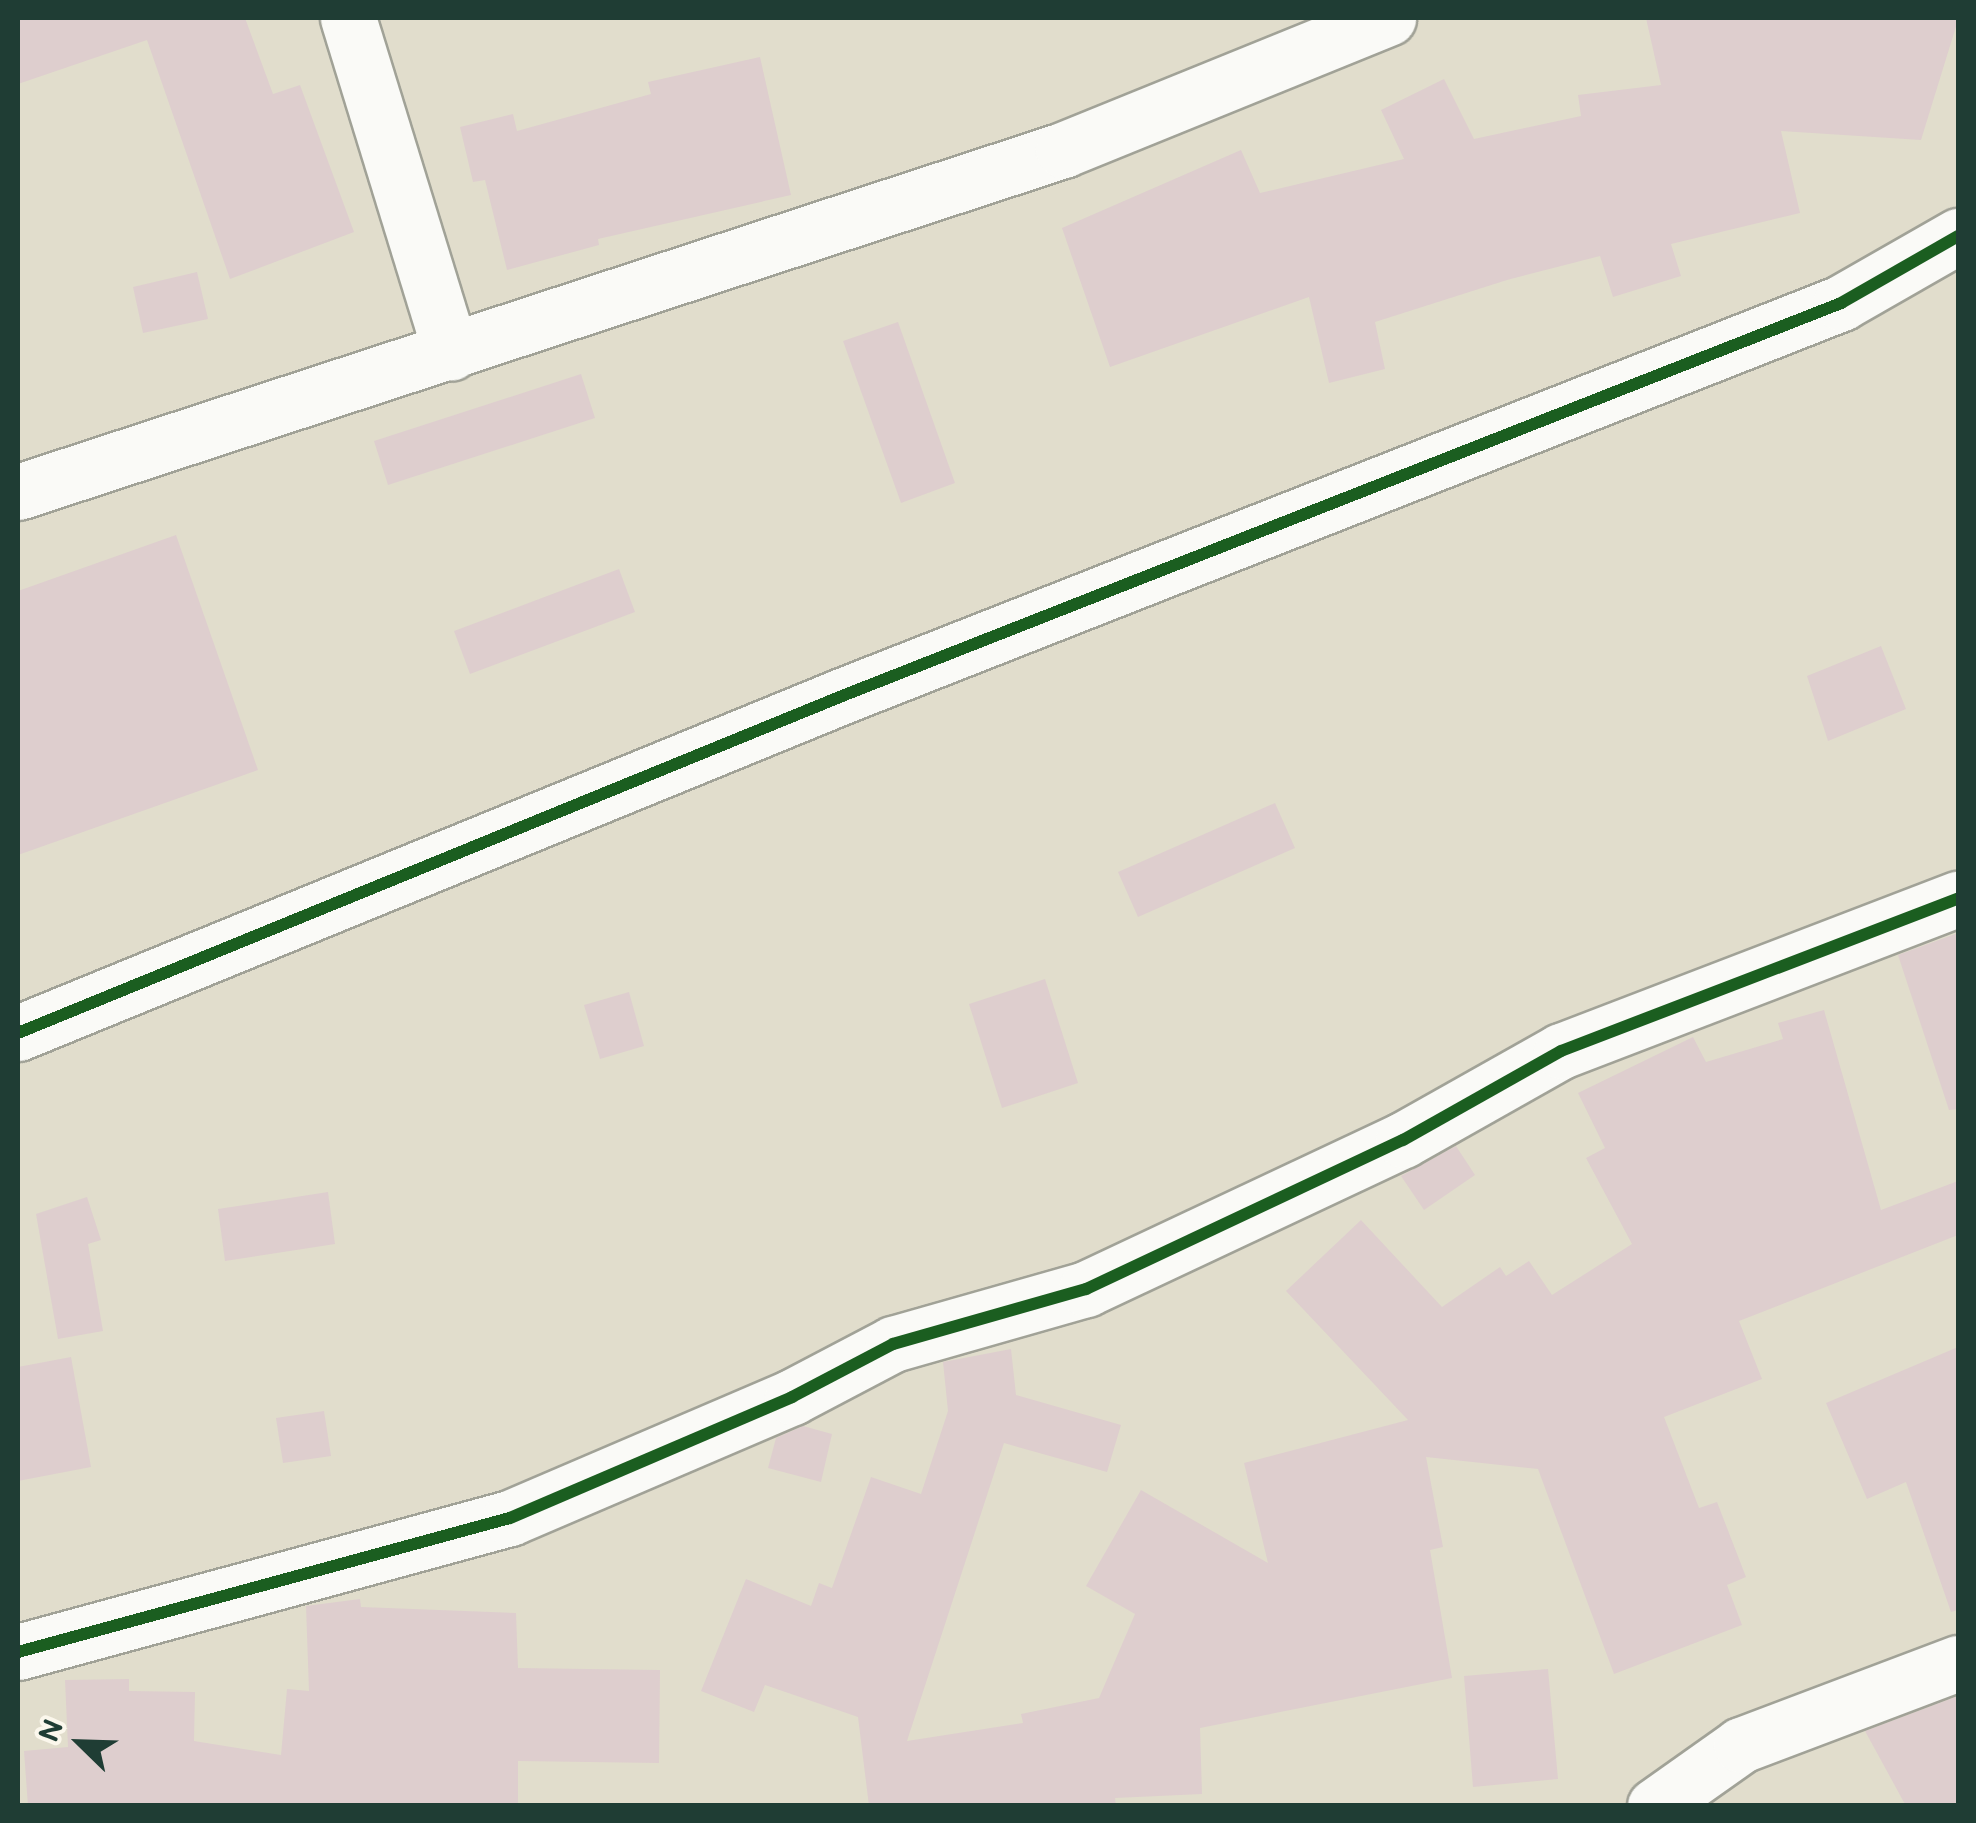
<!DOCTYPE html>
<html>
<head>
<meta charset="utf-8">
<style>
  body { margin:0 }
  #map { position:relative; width:1976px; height:1823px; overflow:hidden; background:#e1ddcc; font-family:"Balsamiq Sans",sans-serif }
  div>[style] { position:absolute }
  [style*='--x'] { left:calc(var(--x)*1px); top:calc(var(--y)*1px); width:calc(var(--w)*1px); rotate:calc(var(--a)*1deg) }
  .building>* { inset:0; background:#decece }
  .roads { filter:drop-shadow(2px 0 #a1a297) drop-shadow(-2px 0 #a1a297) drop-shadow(0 2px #a1a297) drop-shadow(0 -2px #a1a297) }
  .minor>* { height:55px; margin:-27.5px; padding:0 27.5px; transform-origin:27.5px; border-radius:27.5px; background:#fafaf7 }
  .cycleway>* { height:12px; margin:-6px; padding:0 6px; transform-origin:6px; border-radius:6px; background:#1b5e20 }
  span { translate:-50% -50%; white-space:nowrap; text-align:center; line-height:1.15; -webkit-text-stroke:8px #fbf7ec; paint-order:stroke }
  .frame { position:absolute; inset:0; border:20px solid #1f3d34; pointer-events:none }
  .north { position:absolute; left:30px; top:1693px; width:100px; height:100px; -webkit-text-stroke:8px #fbf7ec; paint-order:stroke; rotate:293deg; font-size:28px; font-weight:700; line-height:40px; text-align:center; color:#1f3d34 }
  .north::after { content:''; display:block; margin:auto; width:35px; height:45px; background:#1f3d34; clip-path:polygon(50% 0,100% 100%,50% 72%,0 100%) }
</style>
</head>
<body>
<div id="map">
  <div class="building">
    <i style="clip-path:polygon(18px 18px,245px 18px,273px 94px,300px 85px,354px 232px,230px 279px,147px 40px,18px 84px)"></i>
    <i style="clip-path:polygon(1646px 18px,1958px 20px,1921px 140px,1781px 131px,1800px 213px,1671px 244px,1681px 276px,1613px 297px,1600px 256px,1507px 280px,1375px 322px,1385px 369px,1329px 383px,1309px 297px,1110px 367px,1062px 228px,1241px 150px,1260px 193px,1404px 159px,1381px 110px,1444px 79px,1474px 139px,1581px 116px,1578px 95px,1661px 85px)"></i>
    <i style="clip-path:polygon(760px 57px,791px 195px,598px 239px,599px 245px,507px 270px,485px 180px,473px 182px,460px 127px,513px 114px,517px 131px,651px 94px,648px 82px)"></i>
    <i style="clip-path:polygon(197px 272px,208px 319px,143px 333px,133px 287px)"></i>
    <i style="clip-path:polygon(898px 322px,955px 483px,901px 503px,843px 341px)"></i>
    <i style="clip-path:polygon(581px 374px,595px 418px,388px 485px,374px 441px)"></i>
    <i style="clip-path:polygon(176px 535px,258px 770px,18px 855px,18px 591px)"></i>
    <i style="clip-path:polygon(619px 569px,635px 612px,470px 674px,454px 631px)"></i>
    <i style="clip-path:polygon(1881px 646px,1906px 709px,1828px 741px,1807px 676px)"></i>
    <i style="clip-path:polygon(1275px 803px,1295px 848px,1138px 917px,1118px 872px)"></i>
    <i style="clip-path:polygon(1958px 933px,1958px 1109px,1949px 1110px,1898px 955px)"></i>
    <i style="clip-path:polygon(1045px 979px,1078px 1083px,1002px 1108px,969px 1004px)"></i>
    <i style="clip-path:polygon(629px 992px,644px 1046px,600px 1059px,584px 1005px)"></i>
    <i style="clip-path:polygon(1824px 1010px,1881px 1210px,1958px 1181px,1958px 1235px,1739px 1321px,1762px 1379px,1664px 1417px,1699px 1508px,1717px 1502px,1746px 1577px,1727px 1585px,1742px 1625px,1614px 1674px,1538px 1469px,1426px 1457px,1443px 1547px,1430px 1550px,1452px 1678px,1200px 1728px,1202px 1794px,1115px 1798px,1116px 1806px,869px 1806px,858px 1717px,765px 1685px,754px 1712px,701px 1691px,746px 1579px,811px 1606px,819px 1583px,832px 1588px,871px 1477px,921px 1494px,948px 1411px,943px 1362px,1011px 1349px,1016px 1395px,1121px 1425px,1107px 1472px,1004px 1443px,907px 1741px,1023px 1723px,1021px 1714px,1099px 1698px,1135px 1614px,1086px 1586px,1141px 1490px,1268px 1563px,1244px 1463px,1408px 1420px,1286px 1291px,1361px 1220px,1442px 1307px,1500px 1267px,1506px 1276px,1529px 1261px,1552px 1295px,1632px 1244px,1586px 1158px,1605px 1148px,1578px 1093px,1693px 1037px,1706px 1062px,1783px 1039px,1778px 1023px)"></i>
    <i style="clip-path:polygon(1456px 1146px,1475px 1175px,1424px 1210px,1401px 1176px)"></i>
    <i style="clip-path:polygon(328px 1192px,335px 1244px,225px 1261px,218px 1209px)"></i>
    <i style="clip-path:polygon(87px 1197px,101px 1240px,88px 1244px,103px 1331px,58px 1339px,36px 1214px)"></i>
    <i style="clip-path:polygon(1958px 1347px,1958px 1610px,1951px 1612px,1906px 1482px,1867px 1499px,1826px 1403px)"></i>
    <i style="clip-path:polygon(71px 1357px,91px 1467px,18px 1481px,18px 1367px)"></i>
    <i style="clip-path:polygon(324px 1411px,331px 1456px,283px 1463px,276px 1418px)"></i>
    <i style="clip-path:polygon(803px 1426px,832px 1434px,821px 1482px,768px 1468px,776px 1438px)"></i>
    <i style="clip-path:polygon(360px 1599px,361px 1607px,516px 1613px,518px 1668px,660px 1670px,659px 1763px,518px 1761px,518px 1806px,28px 1806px,24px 1751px,68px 1747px,65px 1680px,129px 1679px,129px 1691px,195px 1692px,194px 1741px,281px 1755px,287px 1689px,309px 1691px,306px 1606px)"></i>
    <i style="clip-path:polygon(1548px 1669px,1558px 1779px,1473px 1787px,1464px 1676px)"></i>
    <i style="clip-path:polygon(1958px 1696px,1958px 1806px,1906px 1806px,1865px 1731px)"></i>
  </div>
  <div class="roads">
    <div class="minor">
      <i style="--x:348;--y:18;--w:350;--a:72.9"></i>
      <i style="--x:18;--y:492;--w:1100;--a:-18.12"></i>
      <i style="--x:1063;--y:150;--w:351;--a:-22.1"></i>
      <i style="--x:18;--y:1033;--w:890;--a:-22.24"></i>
      <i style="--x:842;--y:696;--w:1074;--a:-21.47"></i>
      <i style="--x:1841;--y:303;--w:135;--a:-29.8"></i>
      <i style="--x:18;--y:1652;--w:510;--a:-15.24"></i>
      <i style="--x:510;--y:1518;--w:307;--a:-23.2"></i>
      <i style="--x:792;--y:1397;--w:114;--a:-27.7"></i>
      <i style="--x:893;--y:1344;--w:201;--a:-15.9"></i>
      <i style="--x:1086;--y:1289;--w:350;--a:-25.2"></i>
      <i style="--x:1403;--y:1140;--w:181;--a:-29.4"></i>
      <i style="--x:1561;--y:1051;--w:425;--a:-21"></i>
      <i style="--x:1655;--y:1806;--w:105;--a:-35.3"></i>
      <i style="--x:1741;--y:1745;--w:232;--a:-20.7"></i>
    </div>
  </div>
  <div class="cycleway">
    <i style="--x:18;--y:1033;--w:890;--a:-22.24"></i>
    <i style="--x:842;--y:696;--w:1074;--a:-21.47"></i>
    <i style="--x:1841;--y:303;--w:135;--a:-29.8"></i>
    <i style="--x:18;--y:1652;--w:510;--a:-15.24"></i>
    <i style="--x:510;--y:1518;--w:307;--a:-23.2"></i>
    <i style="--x:792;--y:1397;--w:114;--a:-27.7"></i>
    <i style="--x:893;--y:1344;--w:201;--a:-15.9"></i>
    <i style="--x:1086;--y:1289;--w:350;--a:-25.2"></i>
    <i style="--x:1403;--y:1140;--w:181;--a:-29.4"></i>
    <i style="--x:1561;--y:1051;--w:425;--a:-21"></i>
  </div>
  <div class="frame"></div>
  <div class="north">N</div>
</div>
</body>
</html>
